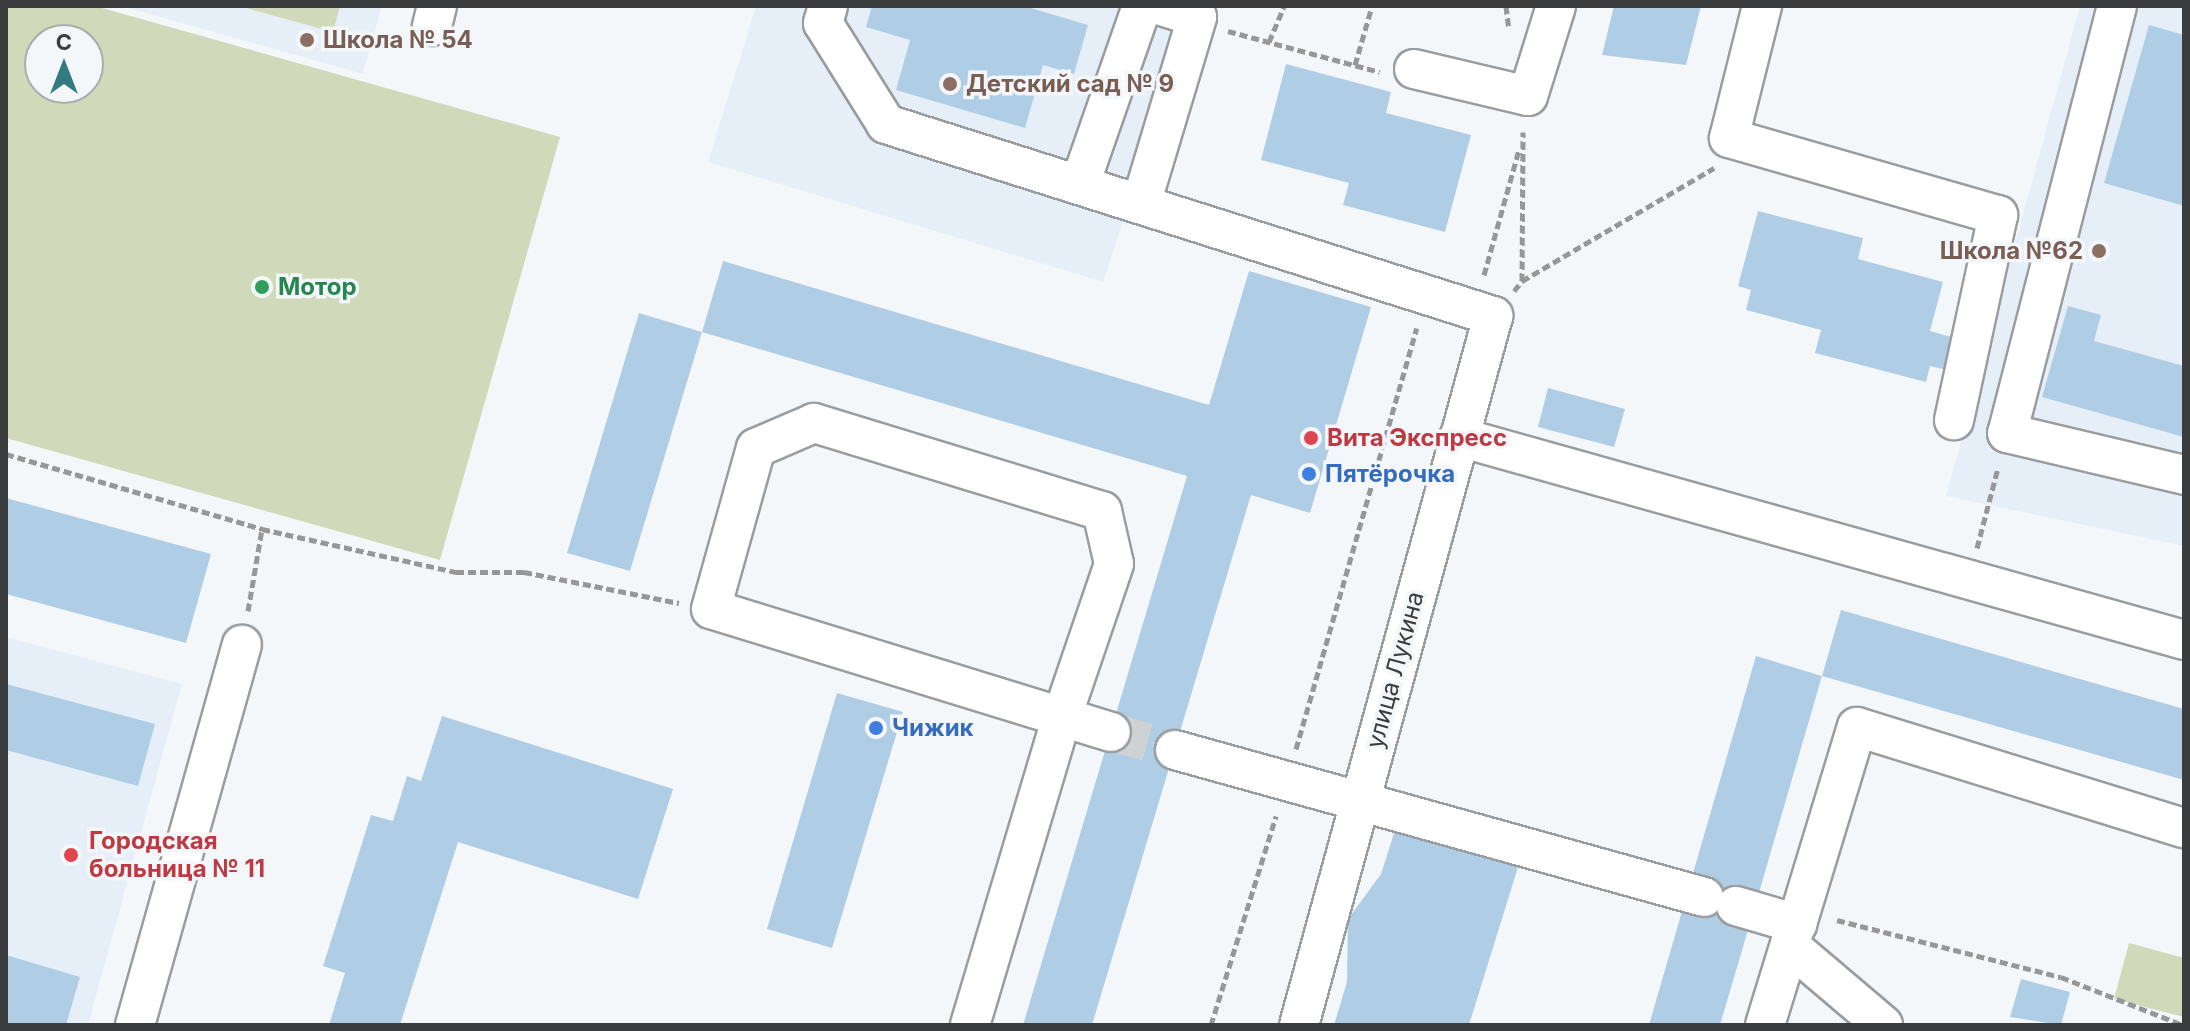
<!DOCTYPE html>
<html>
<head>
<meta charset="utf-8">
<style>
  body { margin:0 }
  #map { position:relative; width:2190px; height:1031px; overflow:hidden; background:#f4f7f9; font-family:Inter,sans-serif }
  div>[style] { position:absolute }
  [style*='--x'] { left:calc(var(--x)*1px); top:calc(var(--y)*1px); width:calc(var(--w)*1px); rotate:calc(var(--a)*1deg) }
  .built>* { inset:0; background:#e6eff8 }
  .green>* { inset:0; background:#d0daba }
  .building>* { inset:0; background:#b0cde6 }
  .minor-tunnel>* { height:38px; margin-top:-19px; transform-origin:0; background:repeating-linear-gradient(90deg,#cfd2d3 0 38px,transparent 0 57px) }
  .path>* { height:5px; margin-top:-2.5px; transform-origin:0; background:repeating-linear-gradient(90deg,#959798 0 8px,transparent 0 12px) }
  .roads { filter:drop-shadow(2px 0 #9a9d9f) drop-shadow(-2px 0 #9a9d9f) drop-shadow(0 2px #9a9d9f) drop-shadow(0 -2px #9a9d9f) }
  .minor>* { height:38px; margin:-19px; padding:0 19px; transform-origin:19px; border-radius:19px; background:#fff }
  .dots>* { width:22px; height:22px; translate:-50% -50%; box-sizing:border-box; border:4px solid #f4f7f9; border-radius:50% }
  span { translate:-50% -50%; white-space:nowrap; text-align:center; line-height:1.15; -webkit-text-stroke:7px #f4f7f9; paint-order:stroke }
  .education-label { font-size:24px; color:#785e54; font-weight:700 }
  .left { translate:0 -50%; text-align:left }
  .right { translate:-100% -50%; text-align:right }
  .leisure-label { font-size:24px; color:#27864d; font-weight:700 }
  .health-label { font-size:24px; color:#be3a42; font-weight:700 }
  .shop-label { font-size:24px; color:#366cbe; font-weight:700 }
  .street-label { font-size:24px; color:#3b3c3d }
  .frame { position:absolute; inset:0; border:8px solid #3b3c3d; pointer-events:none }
  .north { position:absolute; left:24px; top:24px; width:80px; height:80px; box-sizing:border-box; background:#f4f7f9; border:2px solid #aaacae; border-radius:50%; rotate:0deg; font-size:22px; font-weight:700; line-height:32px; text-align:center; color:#3b3c3d }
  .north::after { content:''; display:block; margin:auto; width:28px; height:36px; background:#327b80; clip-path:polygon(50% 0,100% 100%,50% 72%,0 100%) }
</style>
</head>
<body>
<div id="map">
  <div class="built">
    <i style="clip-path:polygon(121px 6px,382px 6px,363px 74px)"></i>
    <i style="clip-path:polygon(756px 6px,1193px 6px,1103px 282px,708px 162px)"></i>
    <i style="clip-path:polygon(2080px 6px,2184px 6px,2184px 546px,1946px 496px)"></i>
    <i style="clip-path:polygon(6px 637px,182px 684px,88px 1025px,6px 1025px)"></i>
  </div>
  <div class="green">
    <i style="clip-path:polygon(evenodd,6px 6px,95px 6px,560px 137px,440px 560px,6px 438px,6px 6px,40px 40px,88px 40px,88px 88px,40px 88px,40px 40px)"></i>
    <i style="clip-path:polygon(239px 6px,340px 6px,333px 32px)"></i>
    <i style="clip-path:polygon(2129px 943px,2184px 958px,2184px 1017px,2114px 999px)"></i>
  </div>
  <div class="building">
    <i style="clip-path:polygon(872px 6px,1024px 6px,1088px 25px,1074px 74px,1043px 65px,1025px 128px,896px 90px,910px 40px,866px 27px)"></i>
    <i style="clip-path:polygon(1614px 6px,1701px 6px,1686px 65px,1602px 55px)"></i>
    <i style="clip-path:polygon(2149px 25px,2184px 35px,2184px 206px,2104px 183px)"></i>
    <i style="clip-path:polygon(1286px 64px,1391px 92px,1386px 113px,1471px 135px,1445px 232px,1343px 205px,1349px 183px,1261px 160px)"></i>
    <i style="clip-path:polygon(1758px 211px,1863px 238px,1858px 259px,1943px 282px,1930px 331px,1955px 338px,1947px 370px,1930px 366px,1926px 382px,1815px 353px,1821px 330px,1746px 310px,1751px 290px,1738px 286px)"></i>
    <i style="clip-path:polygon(723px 261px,1209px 405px,1249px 271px,1371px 307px,1310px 513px,1251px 495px,1092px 1025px,1023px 1025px,1187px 476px,702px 332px)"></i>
    <i style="clip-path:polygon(2068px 306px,2101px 315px,2094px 341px,2184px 366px,2184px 437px,2042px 397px)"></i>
    <i style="clip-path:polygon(639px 313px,702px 332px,630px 571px,567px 553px)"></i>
    <i style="clip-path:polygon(1548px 388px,1625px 409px,1614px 447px,1538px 427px)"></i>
    <i style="clip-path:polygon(6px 498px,211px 554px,186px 643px,6px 594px)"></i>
    <i style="clip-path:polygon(1841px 610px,2184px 709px,2184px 780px,1822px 676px)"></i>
    <i style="clip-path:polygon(1756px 656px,1822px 676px,1758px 896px,1720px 1025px,1649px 1025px)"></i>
    <i style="clip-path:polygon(6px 684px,155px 724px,138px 786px,6px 750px)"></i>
    <i style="clip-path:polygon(837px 693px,903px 712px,832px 948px,767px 929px)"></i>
    <i style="clip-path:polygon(442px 716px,673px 789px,638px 899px,458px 842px,400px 1025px,329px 1025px,345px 973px,323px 966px,371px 815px,393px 821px,407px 776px,421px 781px)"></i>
    <i style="clip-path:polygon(1395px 830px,1518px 867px,1469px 1025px,1334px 1025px,1347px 982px,1348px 919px,1381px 874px)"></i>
    <i style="clip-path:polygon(6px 955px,80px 977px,66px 1025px,6px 1024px)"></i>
    <i style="clip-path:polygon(2021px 979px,2070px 992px,2061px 1025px,2010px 1017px)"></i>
  </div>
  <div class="minor-tunnel">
    <i style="--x:1111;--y:732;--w:66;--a:15.7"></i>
  </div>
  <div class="path">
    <i style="--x:1506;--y:6;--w:23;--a:83"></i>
    <i style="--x:1228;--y:31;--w:157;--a:15.1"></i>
    <i style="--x:1269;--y:42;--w:39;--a:-67"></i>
    <i style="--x:1355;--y:65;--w:61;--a:-73.9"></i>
    <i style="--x:1484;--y:275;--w:130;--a:-74.4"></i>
    <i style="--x:1522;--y:281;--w:223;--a:-30.5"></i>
    <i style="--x:1514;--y:291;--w:13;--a:-51"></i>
    <i style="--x:1522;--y:281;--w:149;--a:-89.6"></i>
    <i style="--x:6;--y:454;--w:267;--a:16.3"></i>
    <i style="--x:262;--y:529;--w:199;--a:12.5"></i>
    <i style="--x:456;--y:572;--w:68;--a:0"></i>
    <i style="--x:524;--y:572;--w:158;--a:11.3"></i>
    <i style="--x:1977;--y:548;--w:83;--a:-75.3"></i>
    <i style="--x:248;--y:611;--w:83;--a:-80.3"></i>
    <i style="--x:1296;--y:749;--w:438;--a:-74"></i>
    <i style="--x:1837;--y:920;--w:231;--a:14.3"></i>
    <i style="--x:2061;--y:977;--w:131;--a:21.5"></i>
    <i style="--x:1211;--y:1025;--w:219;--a:-72.7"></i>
  </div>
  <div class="roads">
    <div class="minor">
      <i style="--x:828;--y:6;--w:18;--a:106"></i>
      <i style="--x:823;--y:23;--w:119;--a:58"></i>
      <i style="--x:886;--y:124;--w:637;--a:17.55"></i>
      <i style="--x:1493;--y:316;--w:735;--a:105.3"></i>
      <i style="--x:1762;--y:6;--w:136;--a:104"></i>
      <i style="--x:1729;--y:138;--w:280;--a:16"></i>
      <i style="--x:1998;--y:215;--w:210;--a:102.1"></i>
      <i style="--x:2117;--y:6;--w:441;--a:104.4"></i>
      <i style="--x:2007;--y:433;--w:182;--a:13.3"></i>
      <i style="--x:432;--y:26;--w:21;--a:-76"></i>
      <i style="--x:1414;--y:69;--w:117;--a:13.3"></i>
      <i style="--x:1528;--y:96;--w:94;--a:-72.7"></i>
      <i style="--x:1080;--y:184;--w:188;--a:-70.8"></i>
      <i style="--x:1141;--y:204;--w:195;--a:-73.3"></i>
      <i style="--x:1197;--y:17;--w:37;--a:-163"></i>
      <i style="--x:814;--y:423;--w:301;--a:17"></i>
      <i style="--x:1102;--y:511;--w:54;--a:77.2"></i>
      <i style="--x:1114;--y:564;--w:162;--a:108.8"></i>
      <i style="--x:1062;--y:717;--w:367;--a:-162.9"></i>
      <i style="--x:711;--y:609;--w:167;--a:-74.4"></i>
      <i style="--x:756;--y:448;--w:63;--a:-23.3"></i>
      <i style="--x:1459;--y:437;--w:753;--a:15.64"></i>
      <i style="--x:1175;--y:750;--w:549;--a:15.53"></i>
      <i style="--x:1736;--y:906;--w:64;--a:16.4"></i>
      <i style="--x:1797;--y:924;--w:206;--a:-73.1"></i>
      <i style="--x:1857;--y:727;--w:342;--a:17.2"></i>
      <i style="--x:1790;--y:946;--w:122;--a:40.3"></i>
      <i style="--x:135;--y:1025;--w:395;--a:-74.3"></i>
      <i style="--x:970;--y:1025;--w:321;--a:-73.4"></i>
      <i style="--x:1062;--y:717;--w:51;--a:17"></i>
      <i style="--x:1765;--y:1025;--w:106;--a:-72.9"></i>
    </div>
  </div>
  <div class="dots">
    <i style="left:307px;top:40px;background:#8d6e63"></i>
    <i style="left:950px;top:84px;background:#8d6e63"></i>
    <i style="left:2099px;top:251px;background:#8d6e63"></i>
    <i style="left:262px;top:287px;background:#2e9e5b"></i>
    <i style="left:1311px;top:438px;background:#e0444e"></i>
    <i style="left:1309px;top:474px;background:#3f7fe0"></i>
    <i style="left:876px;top:728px;background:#3f7fe0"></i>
    <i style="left:71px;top:855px;background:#e0444e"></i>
  </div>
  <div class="education-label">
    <span class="left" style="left:323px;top:40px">Школа № 54</span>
    <span class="left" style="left:966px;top:84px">Детский сад № 9</span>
    <span class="right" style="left:2083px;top:251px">Школа №62</span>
  </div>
  <div class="leisure-label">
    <span class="left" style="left:278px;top:287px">Мотор</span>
  </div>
  <div class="health-label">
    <span class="left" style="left:1327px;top:438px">Вита Экспресс</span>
    <span class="left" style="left:89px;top:855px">Городская<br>больница № 11</span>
  </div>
  <div class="shop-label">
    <span class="left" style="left:1325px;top:474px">Пятёрочка</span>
    <span class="left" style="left:892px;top:728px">Чижик</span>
  </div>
  <div class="street-label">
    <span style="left:1395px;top:670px;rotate:-75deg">улица Лукина</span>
  </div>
  <div class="frame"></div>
  <div class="north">С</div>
</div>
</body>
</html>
